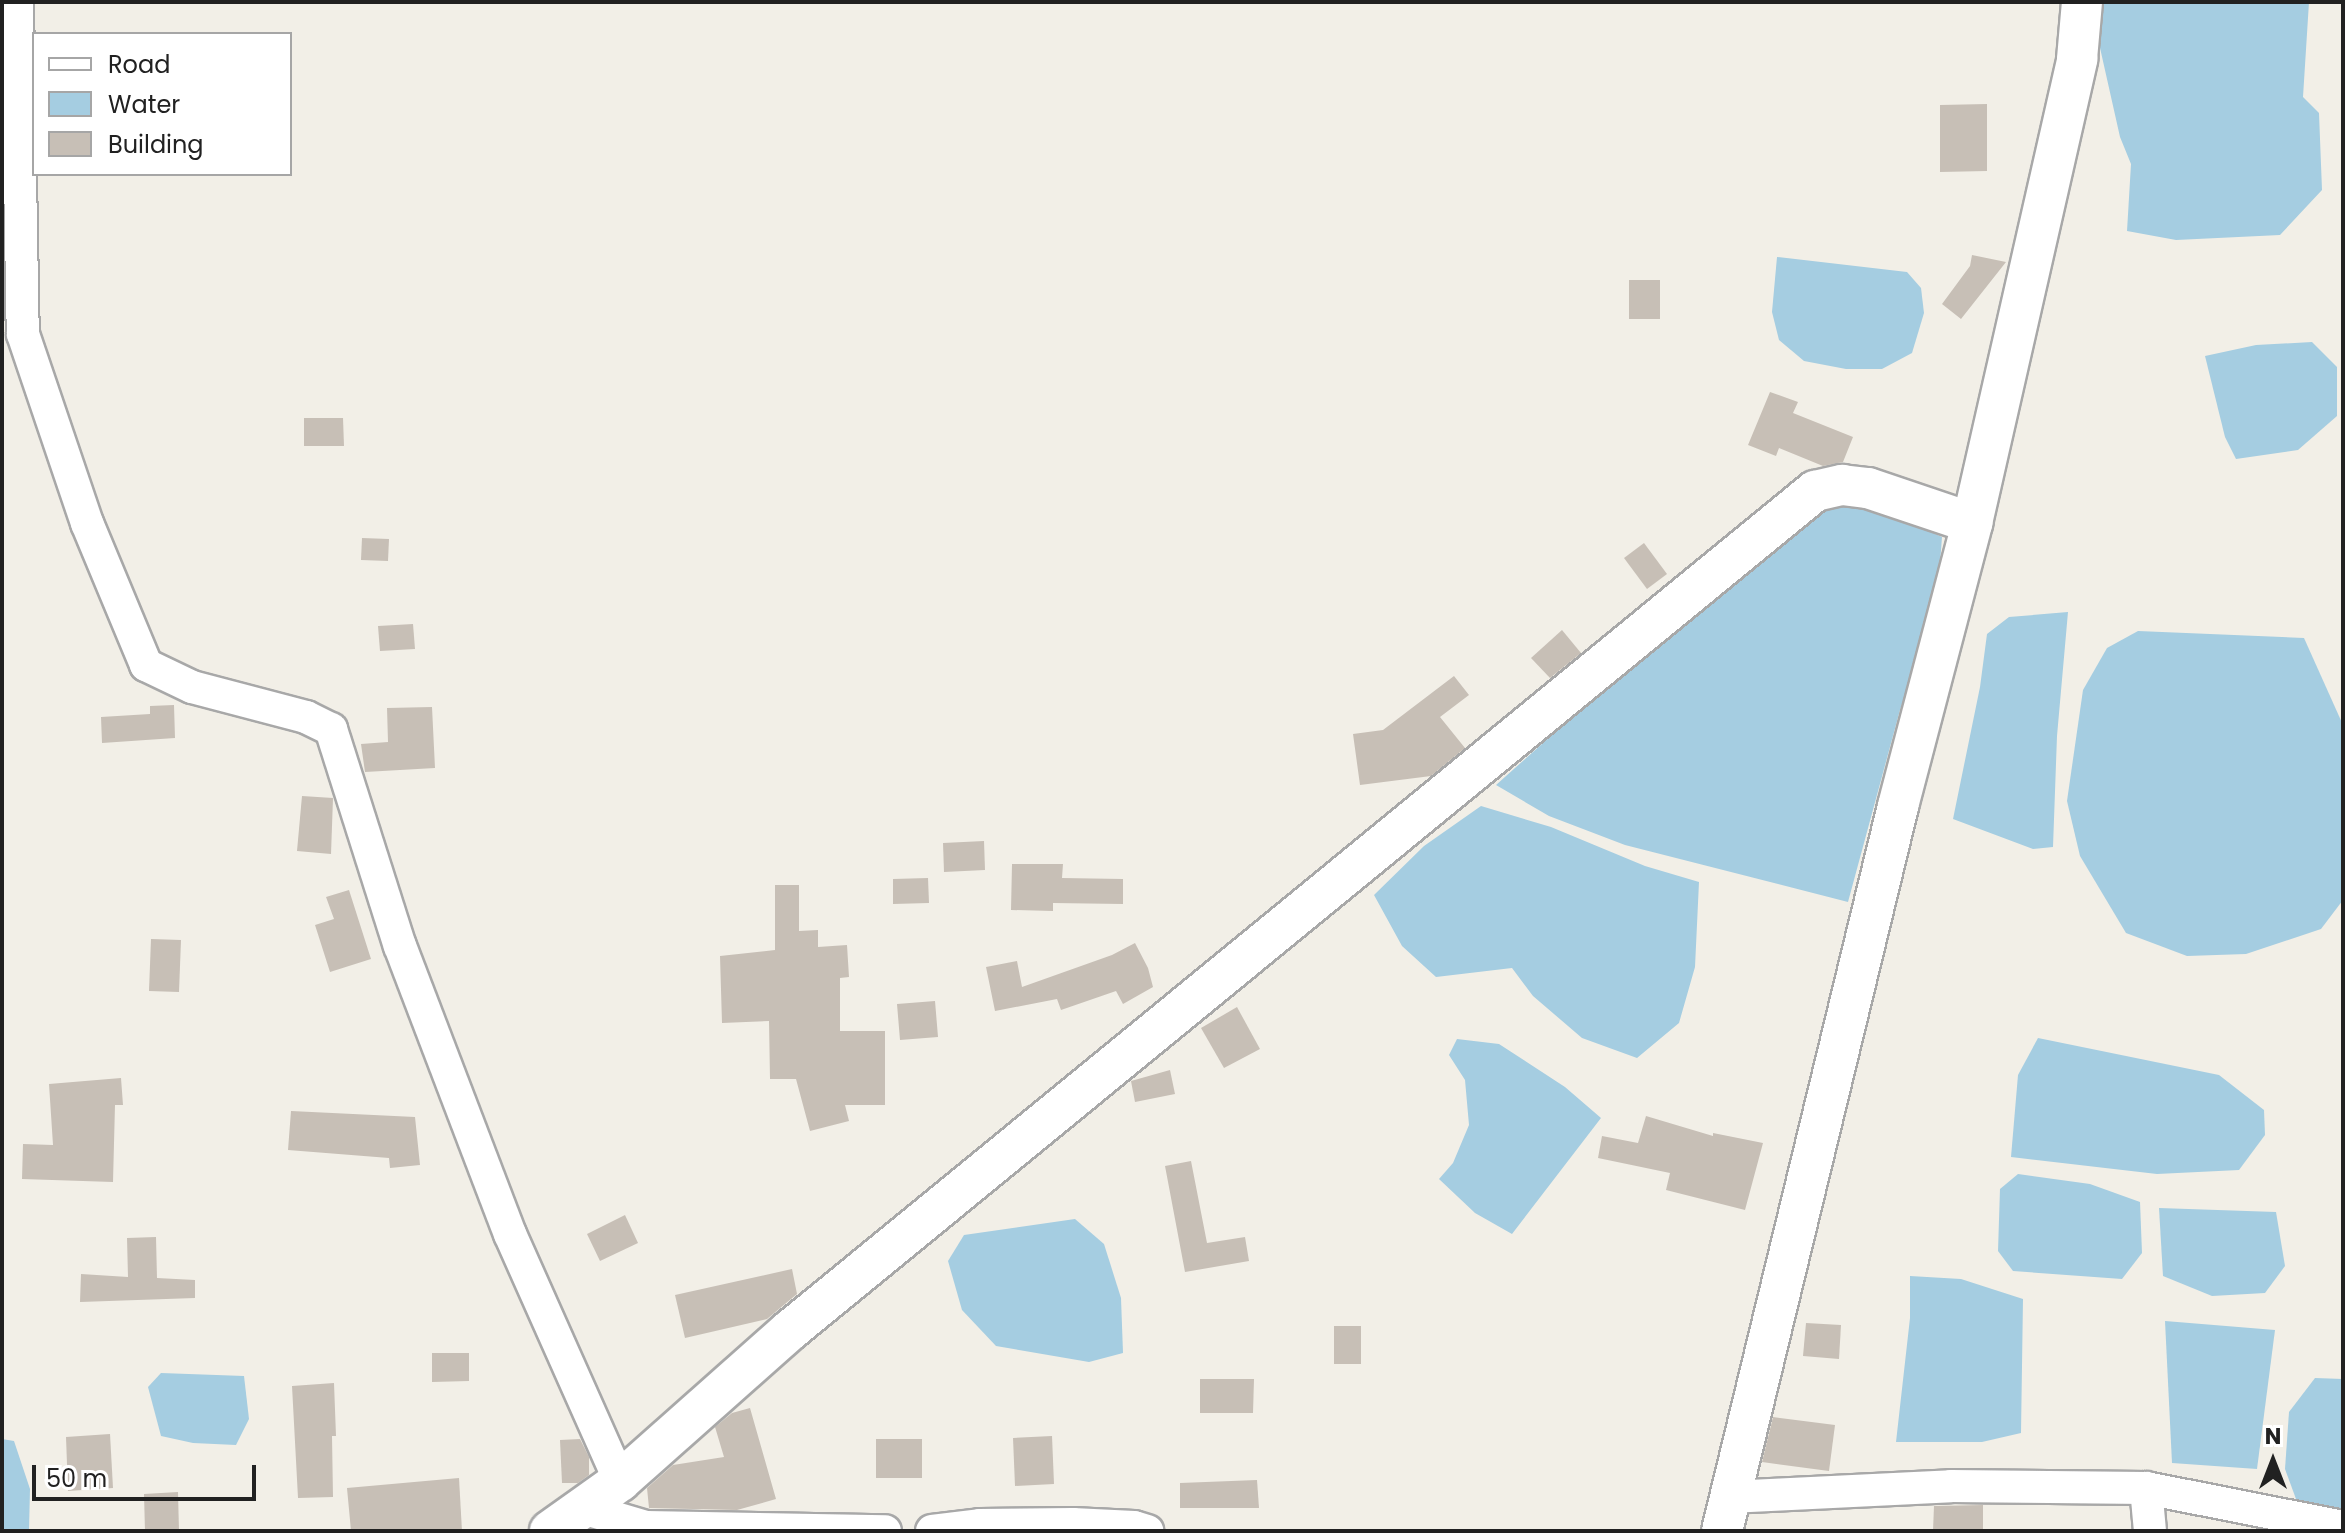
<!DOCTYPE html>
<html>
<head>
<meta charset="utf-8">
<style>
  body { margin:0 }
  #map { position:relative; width:2345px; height:1533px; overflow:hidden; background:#f2efe7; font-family:Poppins,sans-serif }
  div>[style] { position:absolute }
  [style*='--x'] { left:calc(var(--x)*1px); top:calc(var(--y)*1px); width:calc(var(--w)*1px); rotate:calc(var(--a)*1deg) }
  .water>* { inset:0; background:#a5cde1 }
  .building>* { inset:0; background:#c7bfb6 }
  .roads { filter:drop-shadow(2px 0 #a8a8a8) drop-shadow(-2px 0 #a8a8a8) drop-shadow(0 2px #a8a8a8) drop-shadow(0 -2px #a8a8a8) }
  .minor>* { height:32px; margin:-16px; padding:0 16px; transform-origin:16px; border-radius:16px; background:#fff }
  .tertiary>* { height:40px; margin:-20px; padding:0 20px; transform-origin:20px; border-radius:20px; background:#fff }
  span { translate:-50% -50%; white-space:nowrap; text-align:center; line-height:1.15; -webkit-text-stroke:8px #fff; paint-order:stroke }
  .frame { position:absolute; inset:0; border:4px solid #212121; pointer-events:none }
  .legend { position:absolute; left:32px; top:32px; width:260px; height:144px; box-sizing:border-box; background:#fff; border:2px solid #a6a6a6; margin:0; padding:10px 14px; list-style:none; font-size:24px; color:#212121 }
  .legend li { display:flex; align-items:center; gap:16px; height:40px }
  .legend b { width:40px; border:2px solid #a6a6a6 }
  .north { position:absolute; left:2233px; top:1421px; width:80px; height:80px; -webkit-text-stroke:6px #fff; paint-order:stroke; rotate:0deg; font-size:22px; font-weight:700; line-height:32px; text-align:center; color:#212121 }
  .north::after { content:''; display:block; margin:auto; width:28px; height:36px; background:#212121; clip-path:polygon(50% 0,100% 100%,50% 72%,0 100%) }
  .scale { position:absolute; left:32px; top:1465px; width:224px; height:36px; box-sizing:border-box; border:4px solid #212121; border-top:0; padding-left:10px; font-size:24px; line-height:28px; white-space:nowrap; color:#212121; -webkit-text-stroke:6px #fff; paint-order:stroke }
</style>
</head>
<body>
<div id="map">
  <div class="water">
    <i style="clip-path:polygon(2103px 2px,2309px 2px,2303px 97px,2319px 113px,2322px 190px,2280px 235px,2176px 240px,2127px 231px,2131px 164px,2120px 137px,2096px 30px)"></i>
    <i style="clip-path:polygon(1777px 257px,1907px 272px,1921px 288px,1924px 313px,1912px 353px,1882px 369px,1846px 369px,1804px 361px,1779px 340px,1772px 312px)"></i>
    <i style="clip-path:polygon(2312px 342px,2337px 367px,2337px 416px,2298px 450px,2236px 459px,2225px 437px,2205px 356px,2256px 345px)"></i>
    <i style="clip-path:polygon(1820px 504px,1885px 511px,1942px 537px,1938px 590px,1900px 710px,1848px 902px,1625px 845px,1549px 816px,1496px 785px,1657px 641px)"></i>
    <i style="clip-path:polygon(2068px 612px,2057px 736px,2053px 847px,2033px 849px,1953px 819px,1980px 687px,1987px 634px,2009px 617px)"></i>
    <i style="clip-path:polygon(2138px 631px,2304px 638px,2343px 725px,2343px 900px,2321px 929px,2246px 954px,2187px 956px,2126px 933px,2080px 856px,2067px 801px,2083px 690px,2107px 648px)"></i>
    <i style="clip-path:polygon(1481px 806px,1551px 827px,1645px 866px,1699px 882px,1695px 967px,1679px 1023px,1637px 1058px,1582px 1038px,1533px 996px,1512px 968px,1436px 977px,1402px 946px,1374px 895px,1424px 846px)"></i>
    <i style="clip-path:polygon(2038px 1038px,2219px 1075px,2264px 1110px,2265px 1135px,2239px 1170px,2157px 1174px,2011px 1157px,2018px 1075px)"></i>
    <i style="clip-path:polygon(1457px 1039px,1499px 1044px,1565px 1087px,1601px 1118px,1512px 1234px,1475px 1213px,1439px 1179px,1453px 1163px,1469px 1125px,1465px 1080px,1449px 1055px)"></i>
    <i style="clip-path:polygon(2018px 1174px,2090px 1184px,2140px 1202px,2142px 1253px,2122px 1279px,2013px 1271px,1998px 1251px,2000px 1189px)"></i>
    <i style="clip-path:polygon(2159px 1208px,2276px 1212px,2285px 1266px,2265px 1293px,2212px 1296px,2163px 1276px)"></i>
    <i style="clip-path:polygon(1075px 1219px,1104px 1244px,1121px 1298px,1123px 1353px,1089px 1362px,996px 1346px,962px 1310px,948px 1261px,964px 1235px)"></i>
    <i style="clip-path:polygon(1910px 1276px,1961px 1279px,2023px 1299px,2021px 1433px,1982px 1442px,1896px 1442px,1910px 1318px)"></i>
    <i style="clip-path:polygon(2165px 1321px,2275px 1330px,2257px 1469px,2172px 1463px)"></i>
    <i style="clip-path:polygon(161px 1373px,244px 1376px,249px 1419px,236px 1445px,193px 1443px,161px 1436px,148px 1387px)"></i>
    <i style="clip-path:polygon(2315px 1378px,2343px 1379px,2343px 1519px,2296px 1499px,2285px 1469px,2289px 1412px)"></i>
    <i style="clip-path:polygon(2px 1439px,14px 1441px,30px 1489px,29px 1531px,2px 1531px)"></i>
  </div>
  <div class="building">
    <i style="clip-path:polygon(1987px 104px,1987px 171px,1940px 172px,1940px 105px)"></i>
    <i style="clip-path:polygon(1972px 255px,2006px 262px,1961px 319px,1942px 304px,1970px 266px)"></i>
    <i style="clip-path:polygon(1629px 280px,1660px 280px,1660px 319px,1629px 319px)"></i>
    <i style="clip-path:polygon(1770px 392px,1798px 402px,1793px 413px,1853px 437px,1843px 462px,1823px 466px,1779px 448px,1776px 456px,1748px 445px)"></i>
    <i style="clip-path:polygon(304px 418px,343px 418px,344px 446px,304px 446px)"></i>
    <i style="clip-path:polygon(362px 538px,389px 539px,388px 561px,361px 560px)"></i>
    <i style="clip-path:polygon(1644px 543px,1667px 574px,1647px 589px,1624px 558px)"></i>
    <i style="clip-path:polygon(413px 624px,415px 649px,380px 651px,378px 626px)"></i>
    <i style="clip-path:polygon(1562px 630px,1581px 653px,1550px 678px,1531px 658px)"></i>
    <i style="clip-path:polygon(1454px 676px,1469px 695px,1440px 717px,1465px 748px,1431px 776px,1360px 785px,1353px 734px,1383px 730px)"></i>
    <i style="clip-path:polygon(174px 705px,175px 738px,102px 743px,101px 717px,150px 714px,150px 706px)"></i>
    <i style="clip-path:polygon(432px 707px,435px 768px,365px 772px,361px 744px,388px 742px,387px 708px)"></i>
    <i style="clip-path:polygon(302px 796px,333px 798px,331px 854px,297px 851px)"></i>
    <i style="clip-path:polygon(984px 841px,985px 870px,944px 872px,943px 843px)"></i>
    <i style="clip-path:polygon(1012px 864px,1063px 864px,1062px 878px,1123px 879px,1123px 904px,1053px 903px,1053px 911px,1011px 910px)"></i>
    <i style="clip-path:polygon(928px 878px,929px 903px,893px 904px,893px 879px)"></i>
    <i style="clip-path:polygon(775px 885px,799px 885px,799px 931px,818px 930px,818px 947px,847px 945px,849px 977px,840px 978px,840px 1031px,885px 1031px,885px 1105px,845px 1105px,849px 1121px,810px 1131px,796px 1079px,770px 1079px,769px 1021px,722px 1023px,720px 956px,775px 950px)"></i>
    <i style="clip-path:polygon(349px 890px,371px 959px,330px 972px,315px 925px,334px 919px,326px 897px)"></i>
    <i style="clip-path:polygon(151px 939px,181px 940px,179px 992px,149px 991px)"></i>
    <i style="clip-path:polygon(1135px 943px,1148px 968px,1153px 987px,1123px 1004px,1116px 991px,1061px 1010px,1057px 999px,995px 1011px,986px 967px,1017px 961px,1022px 987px,1112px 955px)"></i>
    <i style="clip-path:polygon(935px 1001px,938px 1037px,900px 1040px,897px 1004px)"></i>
    <i style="clip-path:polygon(1237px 1007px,1260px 1049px,1224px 1068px,1201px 1028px)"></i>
    <i style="clip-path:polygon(1170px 1070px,1175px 1094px,1135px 1102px,1131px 1081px)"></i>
    <i style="clip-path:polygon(121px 1078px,123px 1105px,115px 1105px,113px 1182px,22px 1179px,23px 1144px,53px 1145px,49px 1084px)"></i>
    <i style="clip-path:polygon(291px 1111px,415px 1117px,420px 1165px,390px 1168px,389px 1158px,288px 1150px)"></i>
    <i style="clip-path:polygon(1646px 1116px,1713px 1136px,1713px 1133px,1763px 1143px,1745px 1210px,1666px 1190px,1670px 1173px,1598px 1158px,1602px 1136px,1638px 1143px)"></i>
    <i style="clip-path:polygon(1191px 1161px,1207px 1243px,1245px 1237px,1249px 1261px,1185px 1272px,1165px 1166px)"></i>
    <i style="clip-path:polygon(625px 1215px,638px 1243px,600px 1261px,587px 1234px)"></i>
    <i style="clip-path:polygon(156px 1237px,157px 1278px,195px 1280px,195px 1298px,80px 1302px,81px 1274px,128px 1277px,127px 1238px)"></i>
    <i style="clip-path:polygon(792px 1269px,797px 1294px,767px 1319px,685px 1338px,675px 1295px)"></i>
    <i style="clip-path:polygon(1806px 1323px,1841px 1325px,1839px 1359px,1803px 1356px)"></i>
    <i style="clip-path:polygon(1334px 1326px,1361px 1326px,1361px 1364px,1334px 1364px)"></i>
    <i style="clip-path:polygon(432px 1353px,469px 1353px,469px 1381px,432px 1382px)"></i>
    <i style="clip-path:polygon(1200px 1379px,1254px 1379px,1253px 1413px,1200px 1413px)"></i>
    <i style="clip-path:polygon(334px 1383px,336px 1436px,332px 1436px,333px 1497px,298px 1498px,292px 1386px)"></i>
    <i style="clip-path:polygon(750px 1408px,776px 1499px,737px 1510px,649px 1508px,647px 1488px,673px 1465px,724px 1457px,715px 1427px,732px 1413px)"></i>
    <i style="clip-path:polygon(1773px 1417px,1835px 1425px,1829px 1471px,1762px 1462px)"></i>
    <i style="clip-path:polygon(110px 1434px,113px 1488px,68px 1491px,66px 1437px)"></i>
    <i style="clip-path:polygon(1052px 1436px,1054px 1484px,1015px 1486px,1013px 1438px)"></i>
    <i style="clip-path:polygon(580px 1439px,589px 1457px,589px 1475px,578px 1483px,562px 1483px,560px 1440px)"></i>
    <i style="clip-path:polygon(876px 1439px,922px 1439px,922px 1478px,876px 1478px)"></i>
    <i style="clip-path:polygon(459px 1478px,462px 1531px,351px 1531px,347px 1488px)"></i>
    <i style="clip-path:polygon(1257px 1480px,1259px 1508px,1180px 1508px,1180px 1483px)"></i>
    <i style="clip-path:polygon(178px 1492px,179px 1531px,145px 1531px,144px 1494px)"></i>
    <i style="clip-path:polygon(1983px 1505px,1983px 1531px,1933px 1531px,1934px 1506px)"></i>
  </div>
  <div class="roads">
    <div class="minor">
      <i style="--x:17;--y:2;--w:332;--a:89"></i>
      <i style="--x:23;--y:334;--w:200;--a:71.3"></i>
      <i style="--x:87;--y:523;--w:154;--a:67.4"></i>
      <i style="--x:146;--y:665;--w:51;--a:25.6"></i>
      <i style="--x:192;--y:687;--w:118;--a:14.7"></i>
      <i style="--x:306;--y:717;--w:28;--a:26"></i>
      <i style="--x:331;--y:729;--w:228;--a:72.4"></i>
      <i style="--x:400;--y:946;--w:308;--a:69.1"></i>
      <i style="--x:510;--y:1234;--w:270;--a:66"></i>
      <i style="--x:2146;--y:1488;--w:43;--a:84.7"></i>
      <i style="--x:1729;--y:1497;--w:222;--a:-2.8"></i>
      <i style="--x:1951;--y:1486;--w:195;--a:0.6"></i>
      <i style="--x:2146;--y:1488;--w:201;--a:11.2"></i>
      <i style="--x:582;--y:1508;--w:67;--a:16.5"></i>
      <i style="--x:646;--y:1527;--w:239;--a:1"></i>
      <i style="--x:932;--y:1531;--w:48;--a:-7.1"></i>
      <i style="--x:980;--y:1525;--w:93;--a:-0.6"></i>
      <i style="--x:1073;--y:1524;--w:61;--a:2.8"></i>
      <i style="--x:1134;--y:1527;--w:14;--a:17"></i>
    </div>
    <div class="tertiary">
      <i style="--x:550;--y:1531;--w:86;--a:-35.5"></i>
      <i style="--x:620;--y:1481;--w:226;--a:-41.6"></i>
      <i style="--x:789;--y:1331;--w:1326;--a:-39.31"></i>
      <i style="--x:1815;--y:491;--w:28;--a:-13"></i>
      <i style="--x:1842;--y:485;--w:26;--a:7"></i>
      <i style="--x:1868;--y:488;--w:110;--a:18.6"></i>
      <i style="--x:1722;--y:1531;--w:746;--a:-76.35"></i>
      <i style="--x:1898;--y:806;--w:293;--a:-75.3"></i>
      <i style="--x:1972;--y:523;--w:476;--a:-77.2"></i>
      <i style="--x:2077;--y:59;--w:57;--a:-85"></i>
    </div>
  </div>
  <div class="frame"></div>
  <ul class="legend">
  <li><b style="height:10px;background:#fff"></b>Road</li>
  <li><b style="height:22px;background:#a5cde1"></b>Water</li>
  <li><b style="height:22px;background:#c7bfb6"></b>Building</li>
  </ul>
  <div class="north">N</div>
  <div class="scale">50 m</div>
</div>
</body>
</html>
